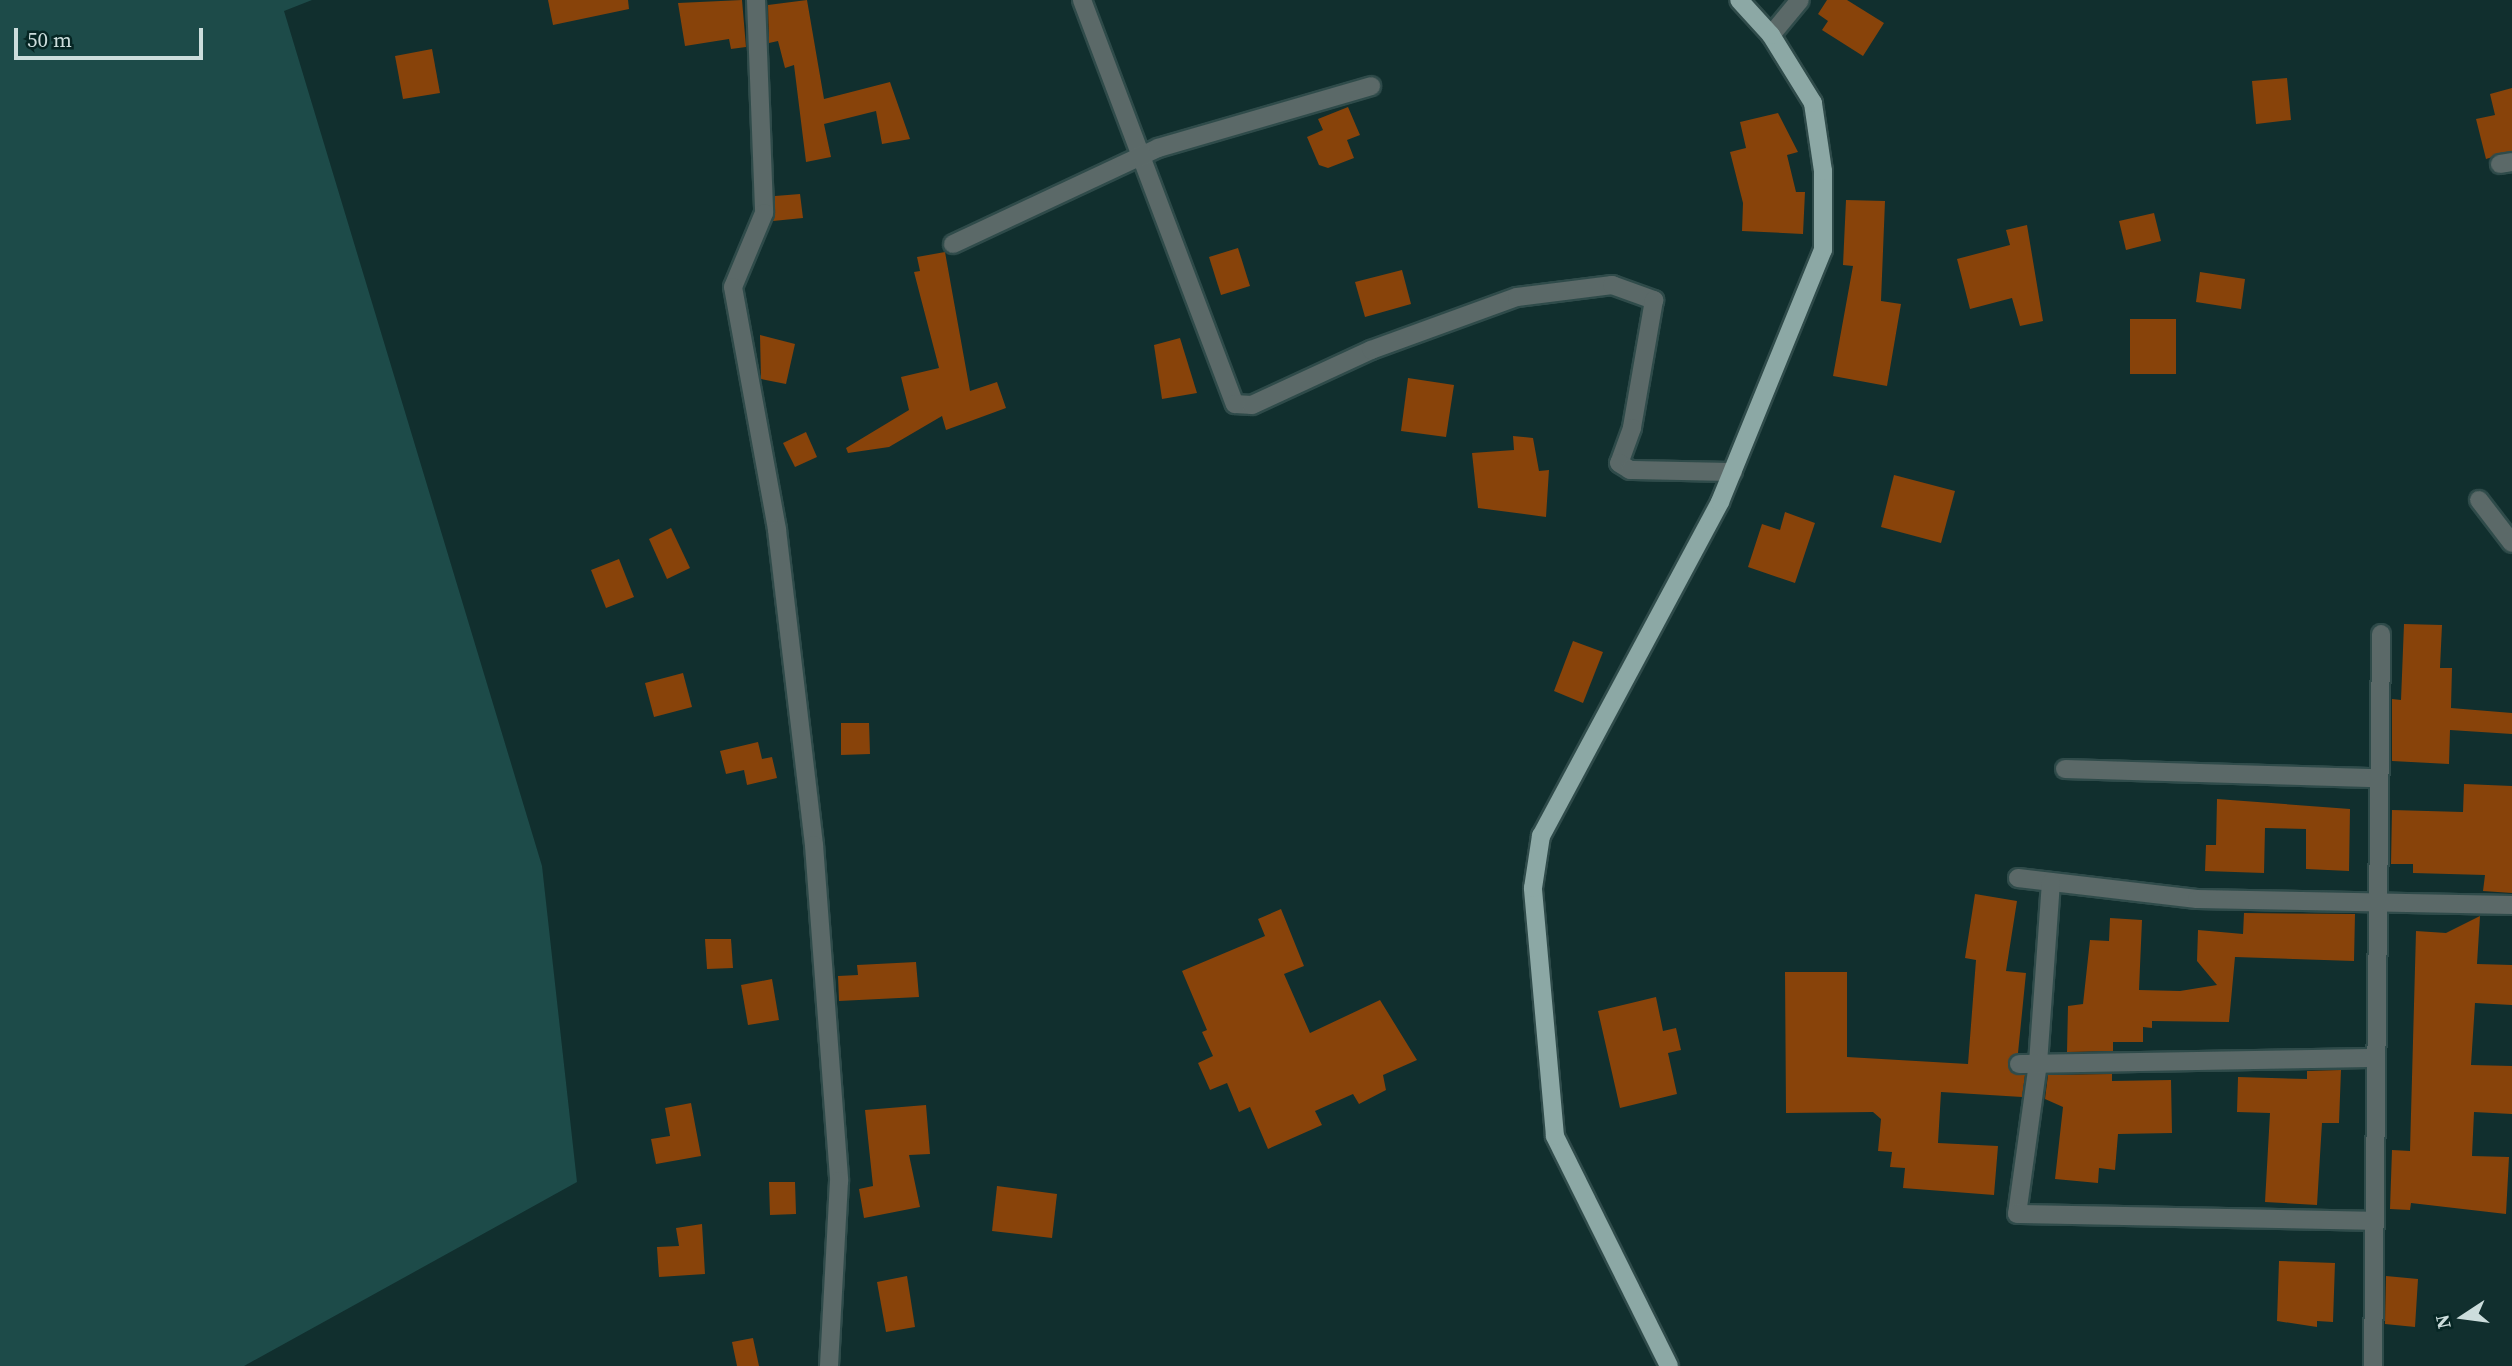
<!DOCTYPE html>
<html>
<head>
<meta charset="utf-8">
<style>
  body { margin:0 }
  #map { position:relative; width:2512px; height:1366px; overflow:hidden; background:#112f2e; font-family:"Source Serif 4",serif }
  div>[style] { position:absolute }
  [style*='--x'] { left:calc(var(--x)*1px); top:calc(var(--y)*1px); width:calc(var(--w)*1px); rotate:calc(var(--a)*1deg) }
  .green>* { inset:0; background:#1d4b49 }
  .building>* { inset:0; background:#88430a }
  .roads { filter:drop-shadow(2px 0 #2f4b4a) drop-shadow(-2px 0 #2f4b4a) drop-shadow(0 2px #2f4b4a) drop-shadow(0 -2px #2f4b4a) }
  .minor>* { height:18px; margin:-9px; padding:0 9px; transform-origin:9px; border-radius:9px; background:#5b6968 }
  .major>* { height:18px; margin:-9px; padding:0 9px; transform-origin:9px; border-radius:9px; background:#8ca8a5 }
  span { translate:-50% -50%; white-space:nowrap; text-align:center; line-height:1.15; -webkit-text-stroke:5px #062624; paint-order:stroke }
  .north { position:absolute; left:2428px; top:1282px; width:70px; height:70px; -webkit-text-stroke:5px #062624; paint-order:stroke; rotate:257deg; font-size:19px; font-weight:700; line-height:28px; text-align:center; color:#ccdddc }
  .north::after { content:''; display:block; margin:auto; width:24px; height:32px; background:#ccdddc; clip-path:polygon(50% 0,100% 100%,50% 72%,0 100%) }
  .scale { position:absolute; left:14px; top:28px; width:189px; height:32px; box-sizing:border-box; border:4px solid #ccdddc; border-top:0; padding-left:9px; font-size:21px; line-height:24px; white-space:nowrap; color:#ccdddc; -webkit-text-stroke:5px #062624; paint-order:stroke }
</style>
</head>
<body>
<div id="map">
  <div class="green">
    <i style="clip-path:polygon(0 0,312px 0,284px 11px,542px 866px,577px 1182px,244px 1366px,0 1366px)"></i>
  </div>
  <div class="building">
    <i style="clip-path:polygon(548px 0,628px 0,629px 9px,553px 25px)"></i>
    <i style="clip-path:polygon(742px 0,746px 47px,731px 49px,729px 39px,685px 46px,678px 3px)"></i>
    <i style="clip-path:polygon(807px 0,824px 99px,890px 82px,910px 139px,882px 144px,876px 111px,824px 124px,831px 157px,806px 162px,794px 65px,785px 68px,778px 41px,769px 43px,768px 5px)"></i>
    <i style="clip-path:polygon(1827px 0,1847px 0,1884px 23px,1863px 56px,1822px 30px,1828px 21px,1818px 14px)"></i>
    <i style="clip-path:polygon(432px 49px,440px 93px,403px 99px,395px 56px)"></i>
    <i style="clip-path:polygon(2287px 78px,2291px 120px,2256px 124px,2252px 81px)"></i>
    <i style="clip-path:polygon(2512px 88px,2512px 151px,2486px 159px,2476px 119px,2495px 115px,2490px 94px)"></i>
    <i style="clip-path:polygon(1348px 107px,1360px 135px,1347px 140px,1354px 158px,1328px 168px,1319px 165px,1307px 137px,1323px 130px,1318px 119px)"></i>
    <i style="clip-path:polygon(1778px 113px,1798px 152px,1787px 155px,1796px 192px,1805px 192px,1803px 234px,1742px 231px,1743px 203px,1730px 152px,1746px 148px,1740px 122px)"></i>
    <i style="clip-path:polygon(800px 194px,803px 218px,773px 221px,775px 196px)"></i>
    <i style="clip-path:polygon(1846px 200px,1885px 201px,1881px 301px,1901px 304px,1887px 386px,1833px 376px,1853px 266px,1843px 265px)"></i>
    <i style="clip-path:polygon(2154px 213px,2161px 241px,2126px 250px,2119px 221px)"></i>
    <i style="clip-path:polygon(2027px 225px,2043px 321px,2020px 326px,2012px 298px,1970px 309px,1957px 259px,2010px 245px,2006px 230px)"></i>
    <i style="clip-path:polygon(1238px 248px,1250px 286px,1221px 295px,1209px 257px)"></i>
    <i style="clip-path:polygon(945px 252px,970px 391px,997px 382px,1006px 408px,946px 430px,942px 416px,889px 447px,848px 453px,846px 448px,909px 410px,901px 377px,939px 368px,914px 272px,920px 271px,917px 257px)"></i>
    <i style="clip-path:polygon(1402px 270px,1411px 304px,1365px 317px,1355px 282px)"></i>
    <i style="clip-path:polygon(2200px 272px,2245px 279px,2241px 309px,2196px 302px)"></i>
    <i style="clip-path:polygon(2130px 319px,2176px 319px,2176px 374px,2130px 374px)"></i>
    <i style="clip-path:polygon(760px 335px,795px 344px,786px 384px,761px 379px)"></i>
    <i style="clip-path:polygon(1180px 338px,1197px 393px,1162px 399px,1154px 345px)"></i>
    <i style="clip-path:polygon(1408px 378px,1454px 385px,1446px 437px,1401px 431px)"></i>
    <i style="clip-path:polygon(806px 432px,817px 457px,795px 467px,783px 443px)"></i>
    <i style="clip-path:polygon(1513px 436px,1533px 438px,1539px 471px,1549px 470px,1546px 517px,1478px 508px,1472px 453px,1514px 450px)"></i>
    <i style="clip-path:polygon(1894px 475px,1955px 491px,1941px 543px,1881px 527px)"></i>
    <i style="clip-path:polygon(1785px 512px,1815px 523px,1795px 583px,1748px 567px,1762px 524px,1780px 530px)"></i>
    <i style="clip-path:polygon(671px 528px,690px 568px,667px 579px,649px 539px)"></i>
    <i style="clip-path:polygon(619px 559px,634px 597px,606px 608px,591px 570px)"></i>
    <i style="clip-path:polygon(2404px 624px,2442px 625px,2440px 668px,2452px 668px,2451px 708px,2512px 713px,2512px 734px,2450px 730px,2449px 764px,2392px 761px,2392px 699px,2401px 700px)"></i>
    <i style="clip-path:polygon(1573px 641px,1603px 652px,1583px 703px,1554px 691px)"></i>
    <i style="clip-path:polygon(683px 673px,692px 707px,654px 717px,645px 683px)"></i>
    <i style="clip-path:polygon(841px 723px,869px 723px,870px 754px,841px 755px)"></i>
    <i style="clip-path:polygon(758px 742px,762px 759px,772px 757px,777px 778px,747px 785px,744px 770px,726px 774px,720px 751px)"></i>
    <i style="clip-path:polygon(2464px 784px,2512px 786px,2512px 893px,2483px 891px,2485px 875px,2413px 873px,2413px 864px,2391px 864px,2392px 810px,2463px 812px)"></i>
    <i style="clip-path:polygon(2217px 799px,2350px 809px,2349px 871px,2306px 869px,2306px 829px,2265px 828px,2264px 873px,2205px 871px,2206px 845px,2216px 845px)"></i>
    <i style="clip-path:polygon(1975px 894px,2017px 901px,2006px 971px,2026px 973px,2018px 1053px,2008px 1065px,2025px 1075px,2022px 1097px,1941px 1092px,1938px 1143px,1998px 1146px,1994px 1195px,1903px 1188px,1905px 1168px,1890px 1167px,1892px 1152px,1878px 1151px,1881px 1119px,1873px 1112px,1786px 1113px,1785px 972px,1847px 972px,1847px 1057px,1968px 1064px,1976px 960px,1965px 958px)"></i>
    <i style="clip-path:polygon(1281px 909px,1304px 966px,1284px 974px,1310px 1033px,1380px 1000px,1417px 1060px,1383px 1075px,1386px 1090px,1359px 1104px,1353px 1094px,1315px 1111px,1322px 1125px,1268px 1149px,1250px 1107px,1239px 1112px,1227px 1083px,1210px 1090px,1198px 1063px,1213px 1056px,1202px 1032px,1207px 1030px,1182px 971px,1265px 936px,1258px 919px)"></i>
    <i style="clip-path:polygon(2244px 913px,2355px 914px,2354px 961px,2235px 957px,2229px 1022px,2152px 1021px,2152px 1028px,2143px 1027px,2143px 1042px,2113px 1042px,2113px 1051px,2067px 1052px,2068px 1006px,2083px 1004px,2090px 940px,2109px 941px,2110px 918px,2142px 920px,2139px 990px,2180px 991px,2217px 985px,2197px 961px,2198px 930px,2243px 934px)"></i>
    <i style="clip-path:polygon(2480px 916px,2477px 964px,2512px 965px,2512px 1005px,2475px 1003px,2471px 1065px,2512px 1066px,2512px 1114px,2474px 1112px,2472px 1156px,2509px 1157px,2506px 1214px,2411px 1203px,2410px 1210px,2390px 1209px,2392px 1150px,2410px 1151px,2416px 931px,2446px 933px)"></i>
    <i style="clip-path:polygon(705px 939px,731px 939px,733px 968px,707px 969px)"></i>
    <i style="clip-path:polygon(916px 962px,919px 997px,839px 1001px,838px 976px,858px 975px,857px 965px)"></i>
    <i style="clip-path:polygon(772px 979px,779px 1020px,748px 1025px,741px 985px)"></i>
    <i style="clip-path:polygon(1656px 997px,1663px 1031px,1676px 1028px,1681px 1050px,1668px 1053px,1677px 1094px,1620px 1108px,1598px 1011px)"></i>
    <i style="clip-path:polygon(2341px 1070px,2339px 1123px,2322px 1123px,2317px 1205px,2265px 1202px,2270px 1113px,2237px 1112px,2238px 1077px,2307px 1079px,2307px 1071px)"></i>
    <i style="clip-path:polygon(2112px 1074px,2112px 1081px,2171px 1080px,2172px 1133px,2118px 1134px,2115px 1170px,2099px 1168px,2098px 1183px,2055px 1179px,2063px 1107px,2045px 1099px,2048px 1075px)"></i>
    <i style="clip-path:polygon(691px 1103px,701px 1156px,656px 1164px,651px 1139px,670px 1136px,665px 1108px)"></i>
    <i style="clip-path:polygon(926px 1105px,930px 1154px,909px 1155px,920px 1207px,864px 1218px,859px 1189px,873px 1186px,865px 1110px)"></i>
    <i style="clip-path:polygon(769px 1182px,795px 1182px,796px 1214px,770px 1215px)"></i>
    <i style="clip-path:polygon(997px 1186px,1057px 1194px,1052px 1238px,992px 1231px)"></i>
    <i style="clip-path:polygon(702px 1224px,705px 1274px,659px 1277px,657px 1247px,679px 1246px,676px 1228px)"></i>
    <i style="clip-path:polygon(2279px 1261px,2335px 1263px,2333px 1322px,2317px 1321px,2317px 1327px,2277px 1321px)"></i>
    <i style="clip-path:polygon(907px 1276px,915px 1327px,886px 1332px,877px 1282px)"></i>
    <i style="clip-path:polygon(2386px 1276px,2418px 1279px,2415px 1327px,2385px 1324px)"></i>
    <i style="clip-path:polygon(753px 1338px,759px 1366px,737px 1366px,732px 1342px)"></i>
  </div>
  <div class="roads">
    <div class="minor">
      <i style="--x:756;--y:0;--w:213;--a:87.8"></i>
      <i style="--x:764;--y:213;--w:80;--a:112.7"></i>
      <i style="--x:733;--y:287;--w:247;--a:79.7"></i>
      <i style="--x:777;--y:530;--w:317;--a:83.3"></i>
      <i style="--x:814;--y:845;--w:337;--a:85.7"></i>
      <i style="--x:839;--y:1181;--w:185;--a:93.1"></i>
      <i style="--x:1082;--y:0;--w:432;--a:69.3"></i>
      <i style="--x:1235;--y:404;--w:17;--a:3"></i>
      <i style="--x:1252;--y:405;--w:131;--a:-24.8"></i>
      <i style="--x:1371;--y:350;--w:155;--a:-20"></i>
      <i style="--x:1517;--y:297;--w:96;--a:-7.2"></i>
      <i style="--x:1612;--y:285;--w:45;--a:19.7"></i>
      <i style="--x:1654;--y:300;--w:130;--a:99.8"></i>
      <i style="--x:1632;--y:428;--w:37;--a:110"></i>
      <i style="--x:1619;--y:463;--w:13;--a:32"></i>
      <i style="--x:1630;--y:470;--w:103;--a:1.1"></i>
      <i style="--x:1771;--y:35;--w:45;--a:-50.4"></i>
      <i style="--x:2500;--y:164;--w:12;--a:-9"></i>
      <i style="--x:953;--y:244;--w:226;--a:-25.1"></i>
      <i style="--x:1158;--y:148;--w:222;--a:-16.2"></i>
      <i style="--x:2479;--y:500;--w:54;--a:52.5"></i>
      <i style="--x:2065;--y:769;--w:312;--a:1.7"></i>
      <i style="--x:2018;--y:878;--w:180;--a:6.7"></i>
      <i style="--x:2197;--y:899;--w:315;--a:1.1"></i>
      <i style="--x:2051;--y:882;--w:181;--a:94.1"></i>
      <i style="--x:2038;--y:1063;--w:152;--a:97.9"></i>
      <i style="--x:2017;--y:1214;--w:356;--a:1.1"></i>
      <i style="--x:2019;--y:1064;--w:356;--a:-1"></i>
      <i style="--x:2373;--y:1366;--w:732;--a:-89.37"></i>
    </div>
    <div class="major">
      <i style="--x:1669;--y:1366;--w:257;--a:-116.4"></i>
      <i style="--x:1555;--y:1136;--w:249;--a:-95.1"></i>
      <i style="--x:1533;--y:888;--w:53;--a:-81.3"></i>
      <i style="--x:1541;--y:836;--w:379;--a:-61.8"></i>
      <i style="--x:1720;--y:502;--w:272;--a:-67.8"></i>
      <i style="--x:1823;--y:250;--w:79;--a:-90"></i>
      <i style="--x:1823;--y:171;--w:69;--a:-98.4"></i>
      <i style="--x:1813;--y:103;--w:80;--a:-121.7"></i>
      <i style="--x:1771;--y:35;--w:47;--a:-132.4"></i>
    </div>
  </div>
  <div class="north">N</div>
  <div class="scale">50 m</div>
</div>
</body>
</html>
